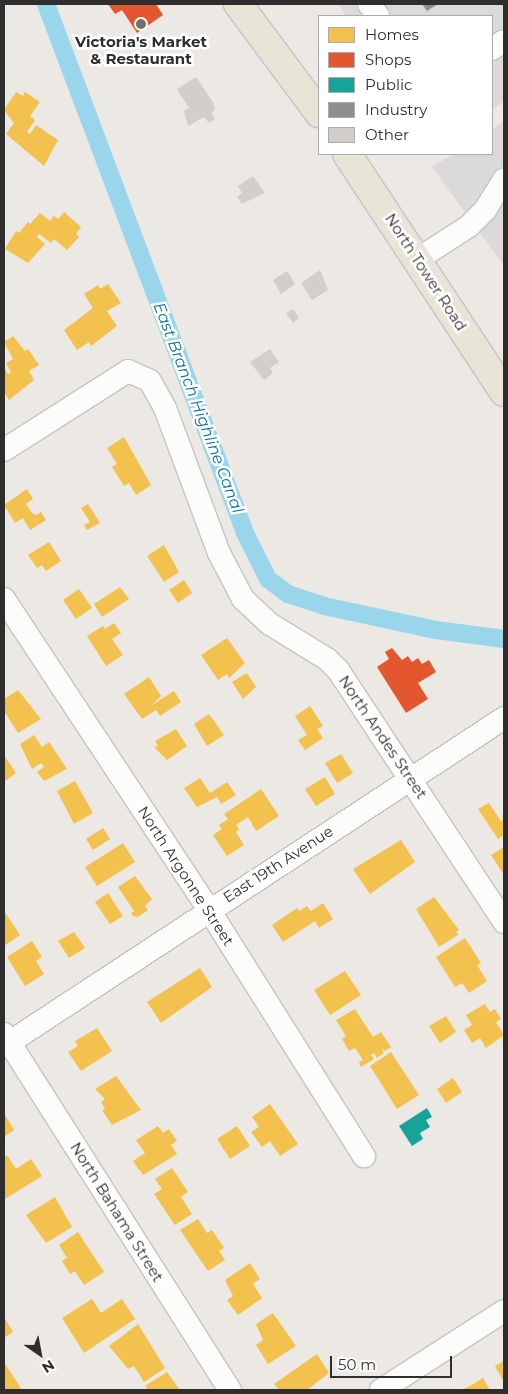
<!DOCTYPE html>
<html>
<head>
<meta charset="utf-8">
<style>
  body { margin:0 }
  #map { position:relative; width:508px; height:1394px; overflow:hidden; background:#ece8e4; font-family:Montserrat,sans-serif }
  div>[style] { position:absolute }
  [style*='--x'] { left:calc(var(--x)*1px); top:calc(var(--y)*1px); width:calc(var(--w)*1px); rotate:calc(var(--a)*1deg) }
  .industrial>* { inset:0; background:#dcd9db }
  .homes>* { inset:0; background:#f2c14e }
  .shops>* { inset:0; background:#e4572e }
  .public>* { inset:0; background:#17a398 }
  .industry>* { inset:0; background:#8d8d92 }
  .canal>* { height:18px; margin:-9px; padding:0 9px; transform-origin:9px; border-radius:9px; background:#99d6ec }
  .building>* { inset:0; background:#d1cecb }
  .roads { filter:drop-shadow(1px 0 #c5c4c5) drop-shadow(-1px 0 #c5c4c5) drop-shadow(0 1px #c5c4c5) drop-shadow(0 -1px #c5c4c5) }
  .minor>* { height:22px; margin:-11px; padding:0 11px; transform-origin:11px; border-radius:11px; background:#fcfcfb }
  .major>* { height:28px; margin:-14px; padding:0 14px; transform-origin:14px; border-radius:14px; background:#e8e4d6 }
  .dots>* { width:14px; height:14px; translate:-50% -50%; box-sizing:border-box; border:2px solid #fff; border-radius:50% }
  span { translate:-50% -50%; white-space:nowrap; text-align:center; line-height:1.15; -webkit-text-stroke:5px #fff; paint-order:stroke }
  .poi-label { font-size:15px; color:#2e2e2e; font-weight:700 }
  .street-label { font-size:15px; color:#2e2e2e }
  .water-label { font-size:16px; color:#0d6fa3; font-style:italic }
  .frame { position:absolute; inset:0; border:5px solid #2e2e2e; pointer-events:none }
  .legend { position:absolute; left:318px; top:15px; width:175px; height:140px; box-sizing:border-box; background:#fff; border:1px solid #ababab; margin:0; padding:6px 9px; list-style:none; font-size:15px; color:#2e2e2e }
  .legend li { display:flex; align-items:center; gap:10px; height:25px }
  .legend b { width:25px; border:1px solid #ababab }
  .north { position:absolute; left:15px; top:1329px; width:50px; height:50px; -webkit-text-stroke:4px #fff; paint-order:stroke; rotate:147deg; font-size:14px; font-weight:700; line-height:20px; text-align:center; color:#2e2e2e }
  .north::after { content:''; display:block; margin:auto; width:18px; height:22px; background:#2e2e2e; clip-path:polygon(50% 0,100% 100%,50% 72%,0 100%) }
  .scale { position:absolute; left:330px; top:1356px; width:122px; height:22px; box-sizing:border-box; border:2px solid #2e2e2e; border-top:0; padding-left:6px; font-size:15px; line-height:18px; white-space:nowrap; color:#2e2e2e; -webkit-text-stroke:4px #fff; paint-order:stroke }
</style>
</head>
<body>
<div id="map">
  <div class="industrial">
    <i style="clip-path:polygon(338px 4px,504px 4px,504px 101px,492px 110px,492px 16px,346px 16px)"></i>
    <i style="clip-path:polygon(504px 121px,504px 266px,432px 167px,453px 154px,492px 154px,492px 129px)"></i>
  </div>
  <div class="homes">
    <i style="clip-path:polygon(16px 92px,23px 96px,25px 92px,40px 102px,30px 116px,35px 120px,27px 132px,30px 134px,36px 125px,58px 140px,44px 166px,6px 134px,14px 123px,4px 110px)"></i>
    <i style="clip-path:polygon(64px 212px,81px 227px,76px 234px,79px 237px,67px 250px,54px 239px,51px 243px,39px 234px,37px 237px,45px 244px,28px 263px,5px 249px,16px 231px,19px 233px,28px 222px,30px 224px,40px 213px,50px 221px,54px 216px,58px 219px)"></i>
    <i style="clip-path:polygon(108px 284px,121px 303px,107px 311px,117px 326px,91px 346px,89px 342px,77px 350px,64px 330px,93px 308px,84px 294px,98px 285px,100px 289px)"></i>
    <i style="clip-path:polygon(13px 336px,25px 351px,28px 349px,39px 365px,29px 371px,34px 380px,9px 400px,4px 392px,4px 367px,8px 374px,11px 372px,6px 363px,13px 359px,4px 342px)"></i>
    <i style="clip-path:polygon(124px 437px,151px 485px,136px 495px,129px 483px,124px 486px,112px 467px,117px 464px,107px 448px)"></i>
    <i style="clip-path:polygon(27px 489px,33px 499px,26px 504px,32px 513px,36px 515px,41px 512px,46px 520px,30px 530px,23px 518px,15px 523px,4px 505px)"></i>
    <i style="clip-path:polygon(88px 504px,100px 523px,87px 530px,84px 525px,90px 522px,81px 508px)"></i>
    <i style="clip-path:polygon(49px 542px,61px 561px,46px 571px,42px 565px,37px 568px,28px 555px)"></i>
    <i style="clip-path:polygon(164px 545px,179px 572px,164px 582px,147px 556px)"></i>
    <i style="clip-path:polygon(184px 580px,192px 593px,178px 603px,169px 590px)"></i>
    <i style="clip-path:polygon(120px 587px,129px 599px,102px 617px,94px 604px)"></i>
    <i style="clip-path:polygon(79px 589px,92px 608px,76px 619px,63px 600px)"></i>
    <i style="clip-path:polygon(114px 623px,121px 633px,112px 639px,123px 655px,106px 666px,87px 636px,103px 626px,105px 629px)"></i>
    <i style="clip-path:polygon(227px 638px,245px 663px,229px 678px,227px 674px,218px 680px,201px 655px)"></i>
    <i style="clip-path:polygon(247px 673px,256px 687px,243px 699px,232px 682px)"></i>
    <i style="clip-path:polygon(149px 677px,161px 696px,152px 705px,174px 691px,181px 702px,160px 716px,156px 710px,142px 719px,124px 694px)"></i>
    <i style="clip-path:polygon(18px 690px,41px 719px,18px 733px,4px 711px,4px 699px)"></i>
    <i style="clip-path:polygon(310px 706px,323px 726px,317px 729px,323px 738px,305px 750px,298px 740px,307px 735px,295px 716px)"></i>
    <i style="clip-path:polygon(209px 714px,224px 735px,207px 746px,194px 724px)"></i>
    <i style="clip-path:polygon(176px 729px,187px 746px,167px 760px,154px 747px,158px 746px,155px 741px)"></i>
    <i style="clip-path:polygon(34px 735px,42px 747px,49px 742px,67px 769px,44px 781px,37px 772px,44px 767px,41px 763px,32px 769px,20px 744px)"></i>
    <i style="clip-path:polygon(341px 754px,353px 773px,337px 783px,325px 763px)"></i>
    <i style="clip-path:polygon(4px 755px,16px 773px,4px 782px)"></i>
    <i style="clip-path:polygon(325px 777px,335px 794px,316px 806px,305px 789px)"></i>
    <i style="clip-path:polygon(200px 778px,210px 793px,227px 782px,236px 795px,221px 804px,217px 797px,197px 807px,184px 788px)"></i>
    <i style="clip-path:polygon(75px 781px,93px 813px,74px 824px,57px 791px)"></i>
    <i style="clip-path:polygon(261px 789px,279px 816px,256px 831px,248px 817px,236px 825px,239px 829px,236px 832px,244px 845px,227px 856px,213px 835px,222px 829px,219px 825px,228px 819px,224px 814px)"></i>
    <i style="clip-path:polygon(489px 803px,501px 821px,504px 819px,504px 835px,498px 839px,478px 809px)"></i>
    <i style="clip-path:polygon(103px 828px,110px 839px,93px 850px,86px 839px)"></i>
    <i style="clip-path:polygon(401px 840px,415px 862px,370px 894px,353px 869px)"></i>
    <i style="clip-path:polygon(123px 843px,135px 862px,97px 886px,85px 867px)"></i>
    <i style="clip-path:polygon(504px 847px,504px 875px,491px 855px)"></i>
    <i style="clip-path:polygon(135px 876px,152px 899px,145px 906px,148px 910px,138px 917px,133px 916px,131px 913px,134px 911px,118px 887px)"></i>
    <i style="clip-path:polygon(108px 893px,123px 916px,110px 924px,95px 902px)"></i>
    <i style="clip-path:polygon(434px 897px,459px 930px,456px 932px,458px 935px,439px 947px,416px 909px)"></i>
    <i style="clip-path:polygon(323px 903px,333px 919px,319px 928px,315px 921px,283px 942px,272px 925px,297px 908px,299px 911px,307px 906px,311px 911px)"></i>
    <i style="clip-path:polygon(4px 911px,20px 935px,4px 946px)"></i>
    <i style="clip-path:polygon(74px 932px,85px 948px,69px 958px,58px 941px)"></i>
    <i style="clip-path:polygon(465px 938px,481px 963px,477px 965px,487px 981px,469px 993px,462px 983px,455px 987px,436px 957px)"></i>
    <i style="clip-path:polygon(32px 941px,42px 957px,36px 961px,44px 974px,25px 986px,7px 957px)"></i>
    <i style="clip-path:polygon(200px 968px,212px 987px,161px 1023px,147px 1002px)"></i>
    <i style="clip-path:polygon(345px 971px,361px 995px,330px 1015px,314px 990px)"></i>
    <i style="clip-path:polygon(485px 1004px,490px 1012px,495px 1009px,501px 1019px,496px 1022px,504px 1035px,486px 1048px,480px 1038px,472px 1043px,464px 1030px,472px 1025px,466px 1015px)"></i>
    <i style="clip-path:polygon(355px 1009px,373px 1037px,381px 1032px,391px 1047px,385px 1051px,381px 1048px,384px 1053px,377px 1058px,374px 1053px,371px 1055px,374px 1059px,361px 1067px,359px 1062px,363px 1060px,355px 1048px,349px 1051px,342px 1039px,346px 1036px,336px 1020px)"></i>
    <i style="clip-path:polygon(446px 1016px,456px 1032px,440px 1043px,429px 1026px)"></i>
    <i style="clip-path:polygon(97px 1028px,112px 1051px,81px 1071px,68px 1052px,78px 1046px,75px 1041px)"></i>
    <i style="clip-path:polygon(391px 1052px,419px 1095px,397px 1109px,370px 1066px)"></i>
    <i style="clip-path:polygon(116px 1076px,141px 1110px,112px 1125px,102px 1110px,105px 1109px,101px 1102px,105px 1099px,95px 1089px)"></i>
    <i style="clip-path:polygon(453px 1078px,462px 1092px,446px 1103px,437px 1089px)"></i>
    <i style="clip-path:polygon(270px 1104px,298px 1144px,280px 1156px,270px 1141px,262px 1147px,251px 1132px,259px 1127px,252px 1117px)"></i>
    <i style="clip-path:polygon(4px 1113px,14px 1130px,4px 1137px)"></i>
    <i style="clip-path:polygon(158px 1126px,163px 1133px,169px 1129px,177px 1141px,171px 1145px,177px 1154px,143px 1175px,133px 1161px,145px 1153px,136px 1140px)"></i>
    <i style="clip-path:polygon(237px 1126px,250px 1146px,230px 1159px,217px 1139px)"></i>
    <i style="clip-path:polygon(7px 1155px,16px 1169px,31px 1159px,42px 1176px,5px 1199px,4px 1158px)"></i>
    <i style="clip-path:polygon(172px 1168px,188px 1192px,181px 1197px,192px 1214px,175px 1225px,154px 1194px,162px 1189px,155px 1179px)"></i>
    <i style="clip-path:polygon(55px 1197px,72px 1227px,46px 1243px,26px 1215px)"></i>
    <i style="clip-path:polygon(198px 1219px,207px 1233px,212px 1230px,224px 1248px,219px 1251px,225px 1260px,208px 1271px,180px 1230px)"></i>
    <i style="clip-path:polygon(78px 1232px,104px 1272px,84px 1285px,75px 1271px,70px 1274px,62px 1261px,67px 1258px,59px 1245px)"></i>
    <i style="clip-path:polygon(250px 1263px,260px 1279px,253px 1284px,262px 1298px,238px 1315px,227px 1300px,233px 1296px,225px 1280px)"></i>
    <i style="clip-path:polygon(92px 1299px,101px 1313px,122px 1299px,135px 1319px,84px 1353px,62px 1318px)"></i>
    <i style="clip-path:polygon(273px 1313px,296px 1346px,268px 1364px,256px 1345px,263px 1340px,256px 1324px)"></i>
    <i style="clip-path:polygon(4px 1317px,13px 1332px,4px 1338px)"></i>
    <i style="clip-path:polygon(138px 1324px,165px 1368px,144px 1382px,134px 1366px,128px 1369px,109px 1346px)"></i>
    <i style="clip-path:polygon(317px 1354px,329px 1373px,307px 1390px,279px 1390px,274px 1384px)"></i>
    <i style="clip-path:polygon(504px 1361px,504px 1382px,495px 1366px)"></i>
    <i style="clip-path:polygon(4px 1362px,22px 1390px,4px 1390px)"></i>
    <i style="clip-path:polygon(167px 1372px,180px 1390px,148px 1390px,145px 1386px)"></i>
    <i style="clip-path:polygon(483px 1378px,490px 1390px,461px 1390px,470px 1386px)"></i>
  </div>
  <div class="shops">
    <i style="clip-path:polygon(108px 4px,156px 4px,163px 15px,137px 33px,122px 10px,115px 14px)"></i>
    <i style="clip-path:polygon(392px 648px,402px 660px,408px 656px,412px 662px,418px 658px,422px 664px,429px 660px,436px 672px,418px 683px,428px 699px,406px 713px,377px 667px,389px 659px,385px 652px)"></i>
  </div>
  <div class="public">
    <i style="clip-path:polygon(427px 1108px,432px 1117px,426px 1120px,430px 1127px,420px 1133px,423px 1139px,412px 1146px,399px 1126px)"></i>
  </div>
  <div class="industry">
    <i style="clip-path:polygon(422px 4px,438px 4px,427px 11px)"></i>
  </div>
  <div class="canal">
    <i style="--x:46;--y:4;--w:565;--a:69.38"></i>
    <i style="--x:245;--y:533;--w:51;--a:63.4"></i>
    <i style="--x:268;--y:579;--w:25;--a:37"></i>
    <i style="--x:288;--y:594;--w:38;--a:18"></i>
    <i style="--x:324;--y:606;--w:115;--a:12.1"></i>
    <i style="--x:436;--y:630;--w:69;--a:7.5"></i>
  </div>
  <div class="building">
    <i style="clip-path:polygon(196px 77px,213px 102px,215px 110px,211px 113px,215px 119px,209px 123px,204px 117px,188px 126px,184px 111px,189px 108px,177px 89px)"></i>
    <i style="clip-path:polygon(253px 176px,265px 193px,242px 204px,237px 197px,242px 193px,238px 186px)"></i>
    <i style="clip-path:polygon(320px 270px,328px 290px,312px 300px,301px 283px)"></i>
    <i style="clip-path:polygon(287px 271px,295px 284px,281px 294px,273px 280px)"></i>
    <i style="clip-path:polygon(293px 309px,299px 318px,293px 323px,286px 313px)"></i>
    <i style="clip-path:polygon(270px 349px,279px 362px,270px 368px,273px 373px,264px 380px,250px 362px)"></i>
  </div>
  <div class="roads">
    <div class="minor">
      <i style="--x:369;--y:4;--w:15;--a:53"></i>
      <i style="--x:492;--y:49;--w:14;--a:-34"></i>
      <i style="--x:418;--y:259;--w:61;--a:-32.9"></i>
      <i style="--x:469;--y:226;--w:23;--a:-45"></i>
      <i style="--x:485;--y:210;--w:36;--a:-58"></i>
      <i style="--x:4;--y:450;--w:147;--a:-32.5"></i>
      <i style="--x:128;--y:371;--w:24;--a:24"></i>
      <i style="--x:150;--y:381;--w:31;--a:61"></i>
      <i style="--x:165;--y:408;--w:155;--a:69.6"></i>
      <i style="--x:219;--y:553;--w:52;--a:62.4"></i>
      <i style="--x:243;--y:599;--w:37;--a:43"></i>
      <i style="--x:270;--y:624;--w:67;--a:31.6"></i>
      <i style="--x:327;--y:659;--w:16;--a:45"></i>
      <i style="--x:338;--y:670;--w:302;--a:56.6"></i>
      <i style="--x:4;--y:599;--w:372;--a:56.6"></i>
      <i style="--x:209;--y:910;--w:291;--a:57.8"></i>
      <i style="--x:4;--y:1034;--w:422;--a:57.6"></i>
      <i style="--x:4;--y:1046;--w:598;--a:-33.26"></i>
      <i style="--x:381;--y:1390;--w:146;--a:-32.7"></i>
    </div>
    <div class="major">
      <i style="--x:238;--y:4;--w:136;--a:53.4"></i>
      <i style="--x:347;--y:154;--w:285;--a:56.6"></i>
    </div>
  </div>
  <div class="dots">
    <i style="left:141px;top:24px;background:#706f6e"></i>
  </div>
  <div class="poi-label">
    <span style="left:141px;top:50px">Victoria's Market<br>&amp; Restaurant</span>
  </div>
  <div class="street-label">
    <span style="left:426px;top:272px;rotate:57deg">North Tower Road</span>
    <span style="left:383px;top:737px;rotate:56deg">North Andes Street</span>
    <span style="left:278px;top:864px;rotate:-33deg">East 19th Avenue</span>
    <span style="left:186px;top:876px;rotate:57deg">North Argonne Street</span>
    <span style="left:117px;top:1212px;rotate:58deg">North Bahama Street</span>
  </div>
  <div class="water-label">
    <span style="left:198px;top:408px;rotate:69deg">East Branch Highline Canal</span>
  </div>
  <div class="frame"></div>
  <ul class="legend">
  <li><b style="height:14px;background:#f2c14e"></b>Homes</li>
  <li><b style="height:14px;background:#e4572e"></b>Shops</li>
  <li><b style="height:14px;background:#17a398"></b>Public</li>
  <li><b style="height:14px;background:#8d8d92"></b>Industry</li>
  <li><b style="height:14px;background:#d1cecb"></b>Other</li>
  </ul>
  <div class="north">N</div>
  <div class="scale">50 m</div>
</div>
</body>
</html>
